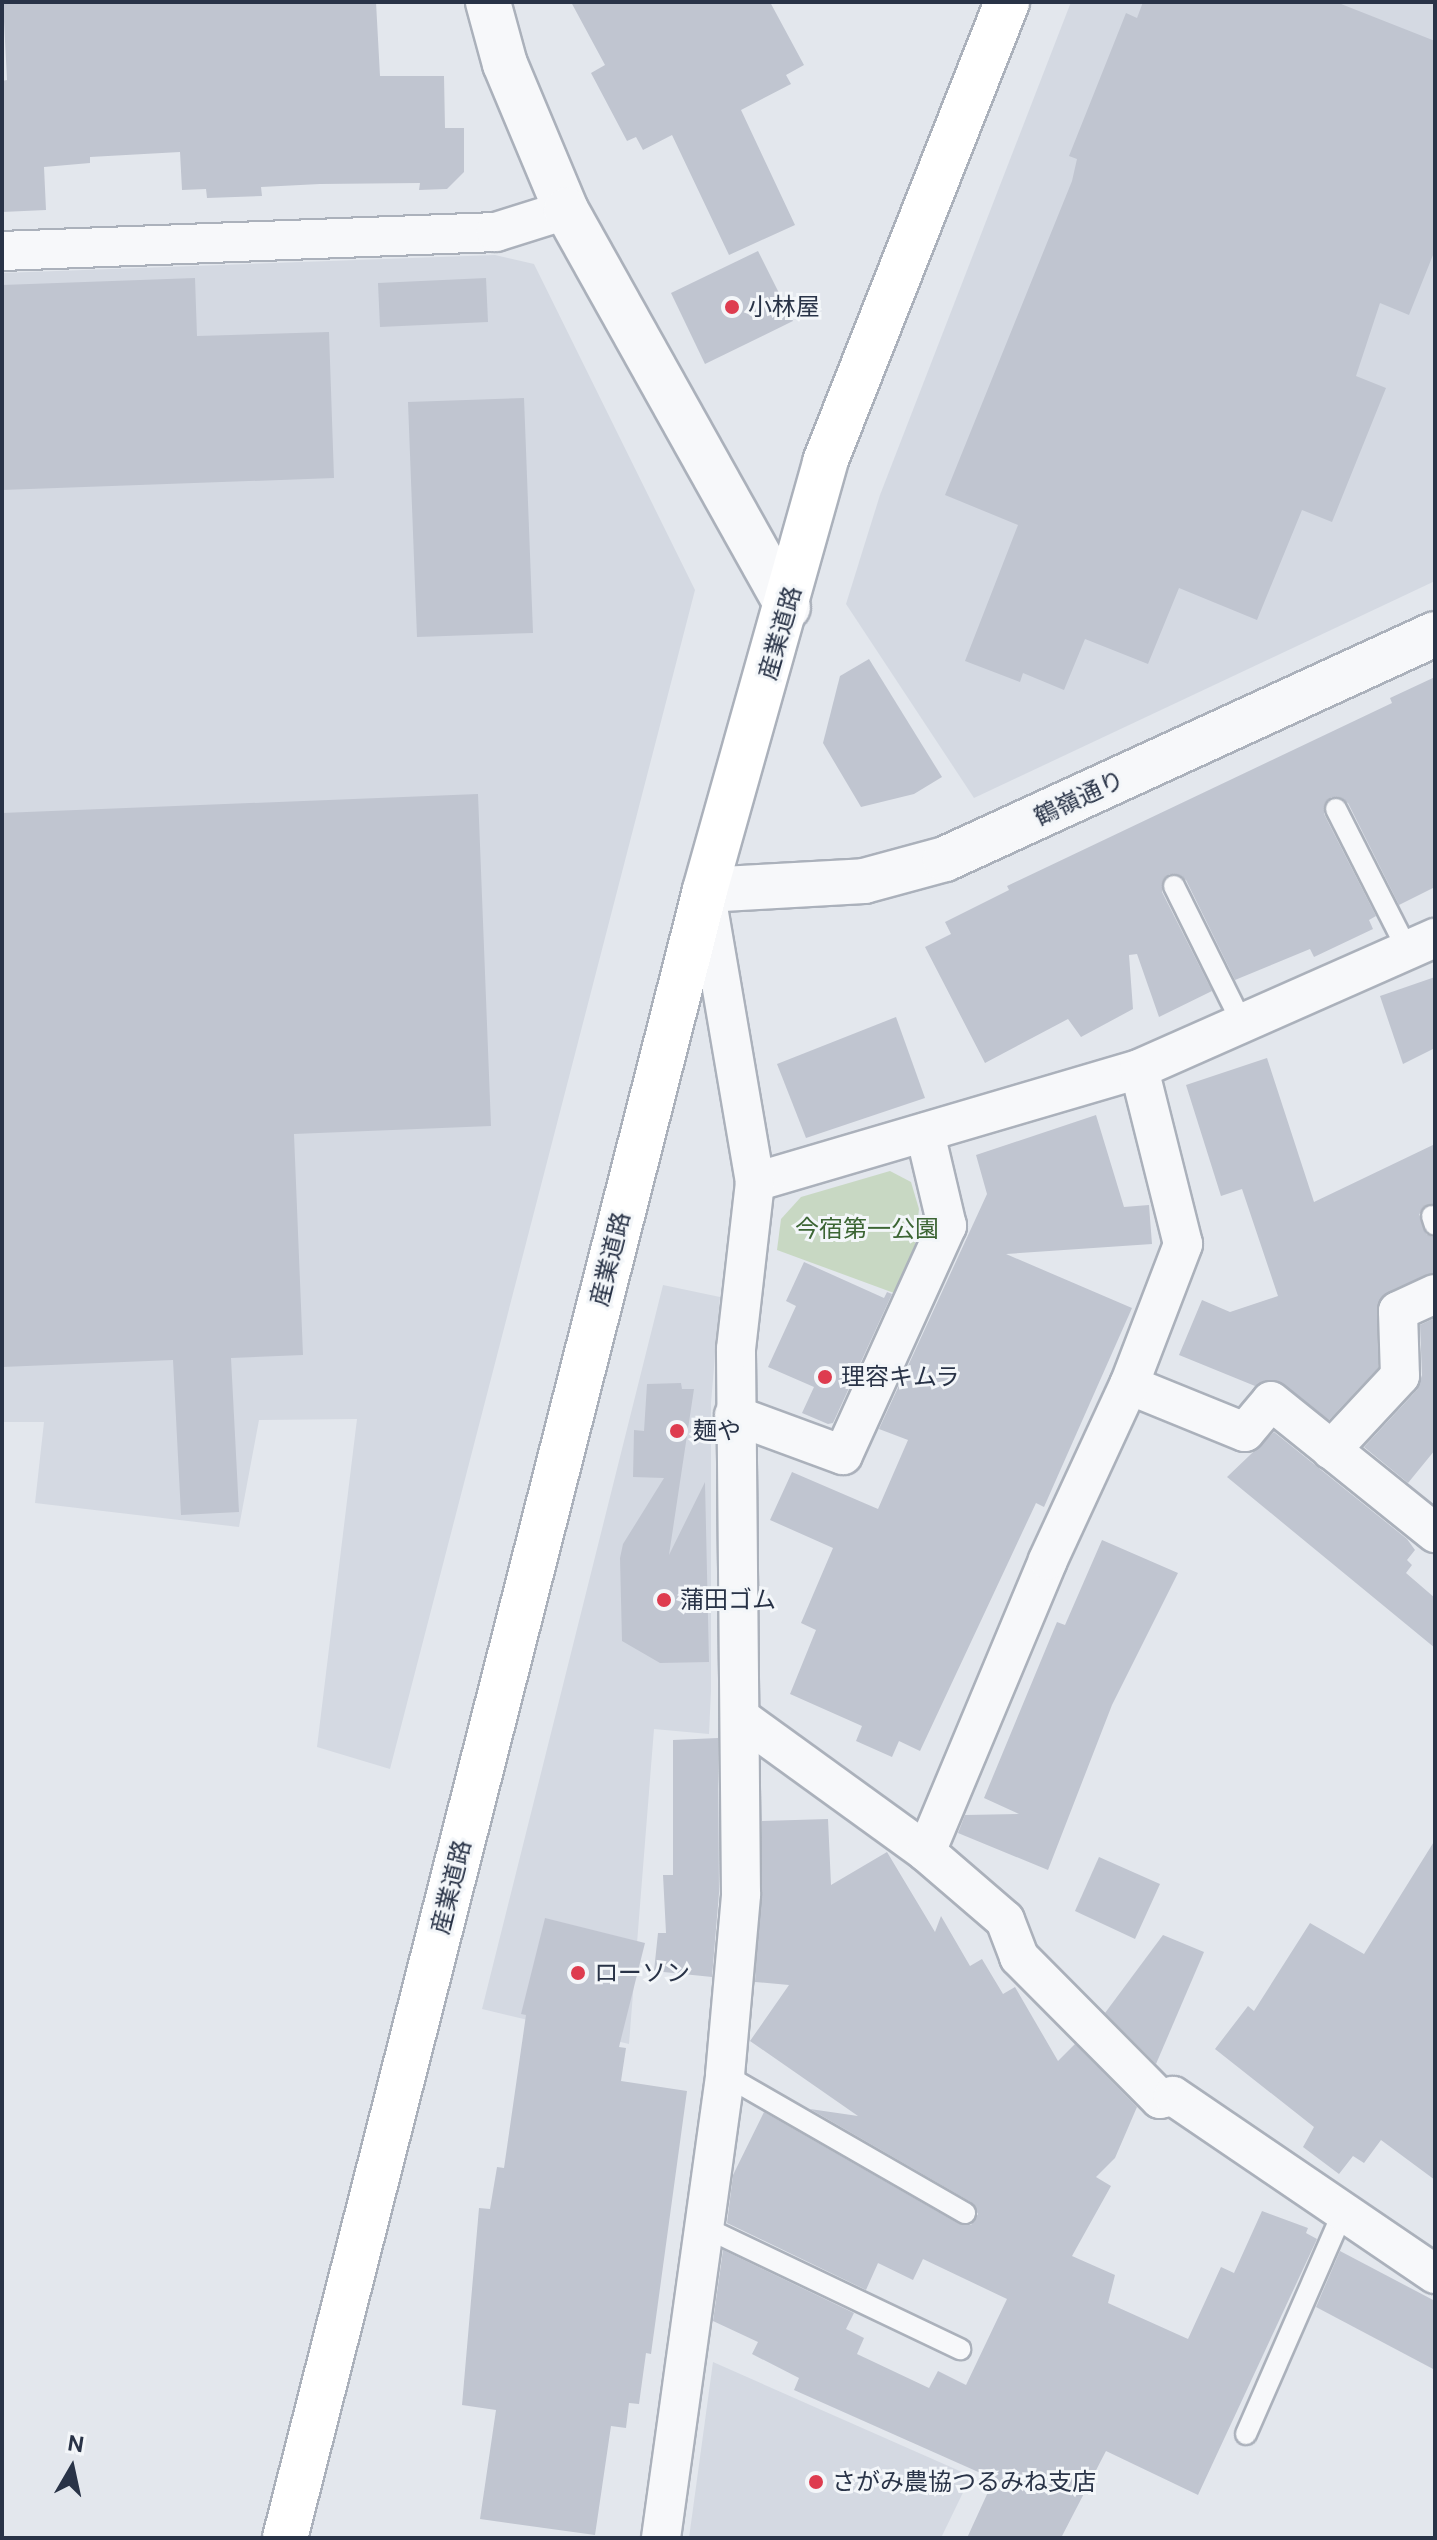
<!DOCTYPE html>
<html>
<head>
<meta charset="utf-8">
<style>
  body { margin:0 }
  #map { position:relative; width:1437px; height:2540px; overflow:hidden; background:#e3e7ed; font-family:"DM Sans","Noto Sans JP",sans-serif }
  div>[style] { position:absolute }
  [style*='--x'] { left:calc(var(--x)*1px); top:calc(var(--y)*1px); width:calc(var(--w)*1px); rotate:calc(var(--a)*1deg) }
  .built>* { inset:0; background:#d4d9e2 }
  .green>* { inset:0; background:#c8d8c3 }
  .building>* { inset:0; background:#c0c5d0 }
  .roads { filter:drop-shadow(2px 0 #abb1bb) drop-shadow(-2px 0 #abb1bb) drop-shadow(0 2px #abb1bb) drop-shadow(0 -2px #abb1bb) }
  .service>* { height:20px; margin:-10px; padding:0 10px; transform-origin:10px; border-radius:10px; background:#f7f8fa }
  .minor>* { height:38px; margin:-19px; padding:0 19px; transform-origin:19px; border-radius:19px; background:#f7f8fa }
  .tertiary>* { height:44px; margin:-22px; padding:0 22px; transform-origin:22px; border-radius:22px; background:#f7f8fa }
  .primary>* { height:44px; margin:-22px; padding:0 22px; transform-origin:22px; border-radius:22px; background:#fff }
  .dots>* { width:22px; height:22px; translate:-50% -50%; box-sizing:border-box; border:4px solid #f3f6f9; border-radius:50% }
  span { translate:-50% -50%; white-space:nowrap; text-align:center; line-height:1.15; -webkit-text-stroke:6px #f3f6f9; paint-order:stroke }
  .poi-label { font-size:24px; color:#293347 }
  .left { translate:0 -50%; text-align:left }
  .street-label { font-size:24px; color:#293347 }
  .park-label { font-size:24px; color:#3c6534 }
  .frame { position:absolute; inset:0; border:4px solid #293347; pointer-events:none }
  .north { position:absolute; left:32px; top:2428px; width:80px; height:80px; -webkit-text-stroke:6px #f3f6f9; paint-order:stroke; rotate:9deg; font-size:22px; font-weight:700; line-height:32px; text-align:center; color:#293347 }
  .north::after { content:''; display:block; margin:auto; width:28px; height:36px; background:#293347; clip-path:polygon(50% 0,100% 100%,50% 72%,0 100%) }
</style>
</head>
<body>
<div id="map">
  <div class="built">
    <i style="clip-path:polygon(1071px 2px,1435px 2px,1435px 581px,974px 798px,846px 604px,880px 495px)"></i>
    <i style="clip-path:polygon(495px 255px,534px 264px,695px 590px,390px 1769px,317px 1747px,357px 1419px,259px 1420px,239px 1527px,35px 1503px,44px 1422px,2px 1422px,2px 273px)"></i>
    <i style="clip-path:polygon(663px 1285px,720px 1297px,711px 1403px,711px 1691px,709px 1734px,654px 1729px,629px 2044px,482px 2009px)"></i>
    <i style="clip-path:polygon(713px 2362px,971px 2476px,941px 2538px,689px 2538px)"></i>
  </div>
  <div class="green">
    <i style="clip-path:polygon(890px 1171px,911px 1182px,919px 1209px,915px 1245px,894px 1293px,777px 1250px,781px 1219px,801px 1197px)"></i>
  </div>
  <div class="building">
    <i style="clip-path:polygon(3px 2px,376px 2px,380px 76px,444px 76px,445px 128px,464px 128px,464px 172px,447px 189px,419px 190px,420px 183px,320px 184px,261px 187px,262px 196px,207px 198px,206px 189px,182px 190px,180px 152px,90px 157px,90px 163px,44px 167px,46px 210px,2px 212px,2px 81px,7px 80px)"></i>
    <i style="clip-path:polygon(571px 2px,770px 2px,804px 65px,786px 75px,791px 84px,741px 110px,795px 225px,729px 255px,672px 135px,643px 150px,636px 137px,627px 141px,591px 73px,605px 65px)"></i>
    <i style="clip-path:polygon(1143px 2px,1336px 2px,1435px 41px,1435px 250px,1409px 315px,1380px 303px,1356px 376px,1386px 388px,1332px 522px,1302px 510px,1257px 620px,1179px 588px,1148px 664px,1085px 639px,1064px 690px,1023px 673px,1020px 682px,965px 661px,1018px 525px,945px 495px,1072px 181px,1077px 159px,1069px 156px,1126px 13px,1137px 18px)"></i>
    <i style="clip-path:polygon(758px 251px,793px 321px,705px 364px,671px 293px)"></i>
    <i style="clip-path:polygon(195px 278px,197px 336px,329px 332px,334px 478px,2px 490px,2px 285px)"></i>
    <i style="clip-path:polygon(486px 278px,488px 322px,380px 327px,378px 283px)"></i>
    <i style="clip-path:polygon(524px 398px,533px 633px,417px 637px,408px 402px)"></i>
    <i style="clip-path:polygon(869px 659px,942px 777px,914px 794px,861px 807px,823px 743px,840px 676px)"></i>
    <i style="clip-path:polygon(1435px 677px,1435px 887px,1399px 905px,1348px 803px,1331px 797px,1324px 814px,1376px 916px,1369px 920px,1373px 929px,1314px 957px,1310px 949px,1235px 980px,1186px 880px,1169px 874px,1162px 892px,1212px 991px,1159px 1017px,1137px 954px,1129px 955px,1133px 1009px,1081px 1037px,1068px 1019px,985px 1063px,925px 947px,951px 934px,945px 922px,1009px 890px,1007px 886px,1392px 703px,1390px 698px)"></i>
    <i style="clip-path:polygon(478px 794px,491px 1126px,294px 1134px,303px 1355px,231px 1358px,239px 1512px,181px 1515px,173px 1360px,2px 1367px,2px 813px)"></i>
    <i style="clip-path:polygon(1435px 977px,1435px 1048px,1403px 1064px,1380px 996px)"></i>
    <i style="clip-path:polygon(896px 1017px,925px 1098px,806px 1138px,777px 1064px)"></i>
    <i style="clip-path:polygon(1267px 1058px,1314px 1202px,1435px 1144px,1435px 1203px,1419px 1214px,1426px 1234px,1435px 1238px,1435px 1272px,1380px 1299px,1378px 1368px,1329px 1420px,1275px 1380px,1255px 1386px,1179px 1355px,1202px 1300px,1230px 1312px,1278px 1296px,1242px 1189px,1221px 1196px,1186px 1085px)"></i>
    <i style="clip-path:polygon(1096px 1115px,1124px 1207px,1149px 1205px,1152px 1244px,1006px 1254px,1132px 1308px,1044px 1507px,1036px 1503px,920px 1751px,899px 1741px,892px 1757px,856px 1741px,862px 1726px,790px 1694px,816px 1630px,801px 1623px,833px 1548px,770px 1520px,792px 1472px,878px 1509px,908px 1440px,879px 1429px,987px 1194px,976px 1155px)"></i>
    <i style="clip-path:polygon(804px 1262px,884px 1298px,887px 1292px,892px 1294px,833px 1423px,828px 1424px,802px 1413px,814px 1387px,768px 1367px,796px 1306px,786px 1301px)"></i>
    <i style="clip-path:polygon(1435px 1318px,1435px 1450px,1408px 1483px,1364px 1447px,1417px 1390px,1422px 1375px,1420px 1325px)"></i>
    <i style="clip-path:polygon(681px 1383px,682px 1389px,694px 1389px,669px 1555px,705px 1482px,709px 1662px,660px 1663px,622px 1641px,620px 1558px,623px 1544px,664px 1478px,633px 1477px,634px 1430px,644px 1431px,647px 1384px)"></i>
    <i style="clip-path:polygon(1274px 1432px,1407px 1539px,1415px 1550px,1407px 1560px,1412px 1565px,1406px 1573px,1435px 1598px,1435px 1648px,1227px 1477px)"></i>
    <i style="clip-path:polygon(1102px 1540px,1178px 1573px,1112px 1705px,1048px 1870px,958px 1833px,965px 1815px,1019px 1814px,984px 1798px,1057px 1622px,1065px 1625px)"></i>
    <i style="clip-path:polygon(718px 1738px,719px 1893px,712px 1977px,654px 1971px,658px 1933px,666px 1933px,663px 1875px,673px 1875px,673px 1740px)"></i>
    <i style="clip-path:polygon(828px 1819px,831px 1885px,887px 1852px,935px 1932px,941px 1916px,970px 1966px,982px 1959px,1003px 1994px,1015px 1987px,1058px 2061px,1075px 2044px,1137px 2107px,1115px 2158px,1096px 2177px,1111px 2186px,1072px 2256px,1115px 2275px,1108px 2303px,1188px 2339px,1221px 2267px,1234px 2273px,1262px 2211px,1308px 2228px,1306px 2233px,1317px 2239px,1198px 2495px,1106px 2451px,1061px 2538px,967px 2538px,994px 2479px,794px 2390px,799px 2378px,752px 2354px,758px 2342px,713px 2321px,723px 2250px,854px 2313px,846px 2329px,864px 2338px,857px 2354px,929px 2388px,938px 2371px,966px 2385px,1007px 2299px,923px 2259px,913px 2280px,878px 2263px,866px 2290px,727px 2223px,733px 2175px,764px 2112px,959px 2224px,971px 2225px,978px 2214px,971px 2202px,810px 2109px,858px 2116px,750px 2041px,789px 1985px,755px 1982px,762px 1821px)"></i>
    <i style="clip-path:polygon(1435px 1840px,1435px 2180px,1381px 2140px,1364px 2163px,1353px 2156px,1339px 2174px,1303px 2147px,1314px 2127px,1215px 2049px,1248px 2006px,1254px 2011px,1310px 1923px,1364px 1954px)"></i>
    <i style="clip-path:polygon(1099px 1857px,1160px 1884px,1135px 1939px,1075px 1911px)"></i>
    <i style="clip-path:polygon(545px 1918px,645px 1943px,619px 2047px,626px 2048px,621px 2081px,687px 2091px,651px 2354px,646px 2353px,639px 2404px,629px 2403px,626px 2428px,611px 2426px,595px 2535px,480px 2519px,496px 2410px,462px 2405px,479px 2208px,490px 2209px,497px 2167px,504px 2168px,526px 2015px,521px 2014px)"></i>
    <i style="clip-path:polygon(1163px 1935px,1204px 1952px,1156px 2064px,1105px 2013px)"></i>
    <i style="clip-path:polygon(1340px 2251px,1435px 2301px,1435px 2370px,1316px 2307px)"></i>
  </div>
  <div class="roads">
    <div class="service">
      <i style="--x:1336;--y:809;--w:159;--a:63.1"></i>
      <i style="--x:1174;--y:886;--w:153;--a:63.6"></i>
      <i style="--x:1432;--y:1216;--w:9;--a:72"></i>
      <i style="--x:725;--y:2075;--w:277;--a:29.9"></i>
      <i style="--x:704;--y:2227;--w:284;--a:25.5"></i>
      <i style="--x:1246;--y:2434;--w:240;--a:-66.4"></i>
    </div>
    <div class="minor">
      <i style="--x:2;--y:251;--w:494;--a:-2.2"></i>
      <i style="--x:496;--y:232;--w:73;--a:-17.4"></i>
      <i style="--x:755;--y:1182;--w:400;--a:-16.4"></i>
      <i style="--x:1139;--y:1069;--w:324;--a:-23.9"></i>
      <i style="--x:1129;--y:1385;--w:125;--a:22.1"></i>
      <i style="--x:1245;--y:1432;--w:40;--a:-50"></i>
      <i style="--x:1271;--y:1401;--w:211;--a:38.8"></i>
      <i style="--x:734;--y:1415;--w:116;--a:20.2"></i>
      <i style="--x:843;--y:1455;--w:252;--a:-65.6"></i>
      <i style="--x:947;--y:1226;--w:96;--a:-103.3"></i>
      <i style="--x:1331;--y:1450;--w:101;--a:-47"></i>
      <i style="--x:1400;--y:1376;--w:65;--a:-91.8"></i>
      <i style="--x:1398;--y:1311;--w:41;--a:-24.7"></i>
      <i style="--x:741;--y:1718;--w:228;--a:35.9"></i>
      <i style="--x:926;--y:1852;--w:104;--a:40.7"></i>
      <i style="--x:1005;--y:1920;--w:40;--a:69"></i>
      <i style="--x:1019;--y:1957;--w:200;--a:45.2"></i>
      <i style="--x:1160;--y:2099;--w:13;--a:-13"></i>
      <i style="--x:1173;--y:2096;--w:317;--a:34.2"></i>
      <i style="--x:926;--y:1852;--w:316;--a:-67.3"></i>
      <i style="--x:1048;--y:1560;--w:193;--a:-65.2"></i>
      <i style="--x:1129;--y:1385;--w:151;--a:-69"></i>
      <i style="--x:1183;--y:1244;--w:180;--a:-104.1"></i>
      <i style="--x:661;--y:2538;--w:467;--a:-82.1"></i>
      <i style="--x:725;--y:2075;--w:182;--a:-84.9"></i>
      <i style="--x:741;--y:1894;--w:545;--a:-90.53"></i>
      <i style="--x:736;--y:1349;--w:168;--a:-83.5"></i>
      <i style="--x:755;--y:1182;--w:291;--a:-99.7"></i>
    </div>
    <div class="tertiary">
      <i style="--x:488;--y:2;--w:64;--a:74.7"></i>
      <i style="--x:505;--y:64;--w:158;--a:67.3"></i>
      <i style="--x:566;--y:210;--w:455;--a:60.8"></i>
      <i style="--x:705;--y:890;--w:159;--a:-3.2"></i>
      <i style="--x:864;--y:881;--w:84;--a:-15.2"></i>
      <i style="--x:945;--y:859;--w:539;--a:-24.66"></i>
    </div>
    <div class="primary">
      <i style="--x:285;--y:2538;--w:1701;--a:-75.7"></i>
      <i style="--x:705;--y:890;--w:445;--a:-74.3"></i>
      <i style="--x:825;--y:462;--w:495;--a:-68.4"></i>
    </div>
  </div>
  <div class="dots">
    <i style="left:732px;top:307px;background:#de3c4f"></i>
    <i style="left:825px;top:1377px;background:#de3c4f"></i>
    <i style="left:677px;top:1431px;background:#de3c4f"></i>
    <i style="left:664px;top:1600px;background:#de3c4f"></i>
    <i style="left:578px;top:1973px;background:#de3c4f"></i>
    <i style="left:816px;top:2482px;background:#de3c4f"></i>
  </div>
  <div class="poi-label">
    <span class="left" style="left:748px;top:307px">小林屋</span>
    <span class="left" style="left:841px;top:1377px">理容キムラ</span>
    <span class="left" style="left:693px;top:1431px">麺や</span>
    <span class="left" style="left:680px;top:1600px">蒲田ゴム</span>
    <span class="left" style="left:594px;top:1973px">ローソン</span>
    <span class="left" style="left:832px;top:2482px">さがみ農協つるみね支店</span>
  </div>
  <div class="street-label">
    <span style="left:780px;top:633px;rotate:-74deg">産業道路</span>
    <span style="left:1079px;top:798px;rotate:-25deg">鶴嶺通り</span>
    <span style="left:610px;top:1259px;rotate:-76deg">産業道路</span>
    <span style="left:451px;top:1887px;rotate:-76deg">産業道路</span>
  </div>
  <div class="park-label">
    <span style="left:867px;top:1229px">今宿第一公園</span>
  </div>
  <div class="frame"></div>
  <div class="north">N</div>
</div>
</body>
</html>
